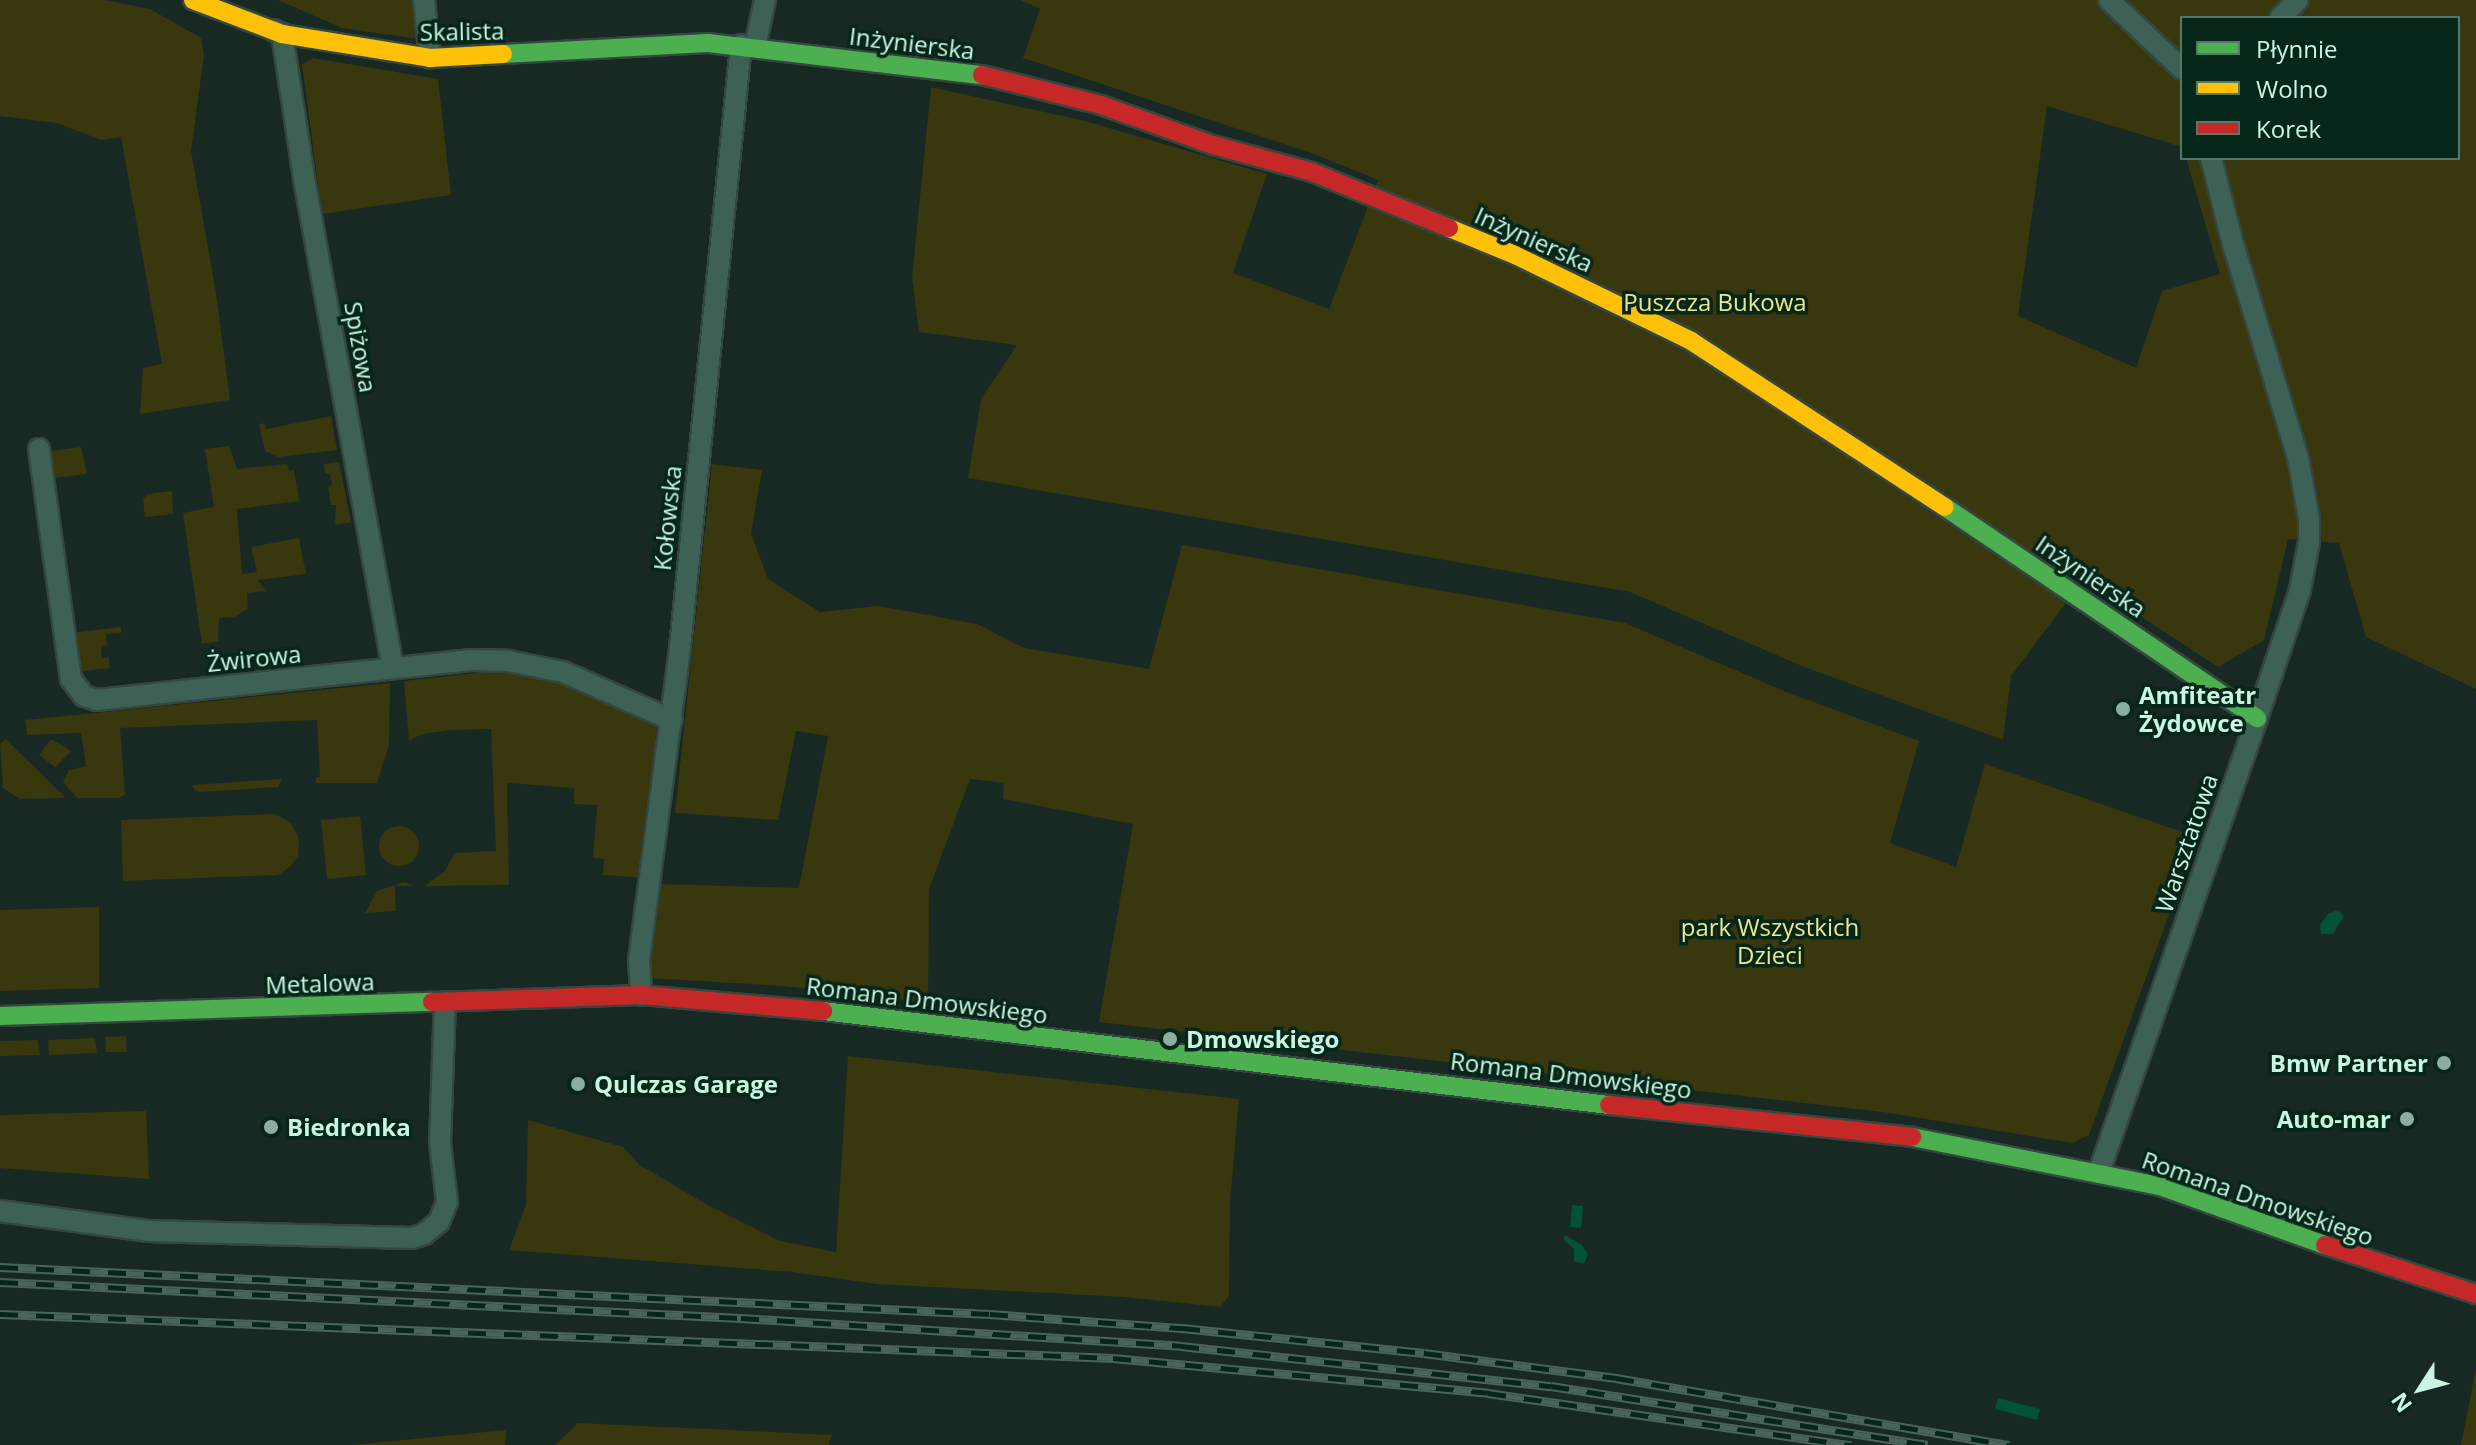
<!DOCTYPE html>
<html>
<head>
<meta charset="utf-8">
<style>
  body { margin:0 }
  #map { position:relative; width:2476px; height:1445px; overflow:hidden; background:#182923; font-family:"Open Sans",sans-serif }
  div>[style] { position:absolute }
  [style*='--x'] { left:calc(var(--x)*1px); top:calc(var(--y)*1px); width:calc(var(--w)*1px); rotate:calc(var(--a)*1deg) }
  .green>* { inset:0; background:#38370e }
  .round { border-radius:50% }
  .water>* { inset:0; background:#025139 }
  .roads { filter:drop-shadow(2px 0 #34473f) drop-shadow(-2px 0 #34473f) drop-shadow(0 2px #34473f) drop-shadow(0 -2px #34473f) }
  .street>* { height:20px; margin:-10px; padding:0 10px; transform-origin:10px; border-radius:10px; background:#3e6155 }
  .fast>* { height:18px; margin:-9px; padding:0 9px; transform-origin:9px; border-radius:9px; background:#4caf50 }
  .slow>* { height:18px; margin:-9px; padding:0 9px; transform-origin:9px; border-radius:9px; background:#ffc107 }
  .jam>* { height:18px; margin:-9px; padding:0 9px; transform-origin:9px; border-radius:9px; background:#c62828 }
  .rail>* { height:9px; margin-top:-4.5px; transform-origin:0; background:repeating-linear-gradient(90deg,#06261a 0 18px,#4a645b 0 36px); box-sizing:border-box; border-block:2px solid #4a645b }
  .dots>* { width:22px; height:22px; translate:-50% -50%; box-sizing:border-box; border:4px solid #06261a; border-radius:50% }
  span { translate:-50% -50%; white-space:nowrap; text-align:center; line-height:1.15; -webkit-text-stroke:7px #06261a; paint-order:stroke }
  .street-label { font-size:24px; color:#c9f6e1 }
  .park-label { font-size:24px; color:#ede78a }
  .poi-label { font-size:24px; color:#c9f6e1; font-weight:700 }
  .left { translate:0 -50%; text-align:left }
  .right { translate:-100% -50%; text-align:right }
  .legend { position:absolute; left:2180px; top:16px; width:280px; height:144px; box-sizing:border-box; background:#06261a; border:2px solid #54796a; margin:0; padding:10px 14px; list-style:none; font-size:24px; color:#c9f6e1 }
  .legend li { display:flex; align-items:center; gap:16px; height:40px }
  .legend b { width:40px; border:2px solid #54796a }
  .north { position:absolute; left:2380px; top:1349px; width:80px; height:80px; -webkit-text-stroke:6px #06261a; paint-order:stroke; rotate:234deg; font-size:22px; font-weight:700; line-height:32px; text-align:center; color:#c9f6e1 }
  .north::after { content:''; display:block; margin:auto; width:28px; height:36px; background:#c9f6e1; clip-path:polygon(50% 0,100% 100%,50% 72%,0 100%) }
</style>
</head>
<body>
<div id="map">
  <div class="green">
    <i style="clip-path:polygon(0 0,104px 0,150px 9px,201px 38px,204px 55px,191px 151px,216px 293px,230px 400px,140px 414px,143px 368px,162px 364px,121px 137px,101px 140px,57px 123px,0 116px)"></i>
    <i style="clip-path:polygon(278px 0,415px 0,418px 39px,342px 28px)"></i>
    <i style="clip-path:polygon(evenodd,1020px 0,2476px 0,2476px 689px,2366px 637px,2339px 543px,2288px 539px,2264px 640px,2218px 667px,2084px 579px,2011px 676px,2003px 740px,1802px 666px,1630px 592px,968px 478px,981px 399px,1017px 345px,919px 332px,912px 277px,931px 87px,1085px 121px,1267px 174px,1233px 273px,1329px 309px,1378px 180px,1317px 155px,1023px 58px,1040px 9px,1020px 0,2182px 18px,2458px 18px,2458px 158px,2186px 158px,2220px 274px,2162px 291px,2136px 368px,2018px 316px,2047px 106px,2182px 147px,2182px 18px)"></i>
    <i style="clip-path:polygon(313px 58px,438px 79px,451px 195px,322px 214px,302px 64px)"></i>
    <i style="clip-path:polygon(331px 416px,337px 450px,279px 457px,265px 451px,259px 425px,264px 423px,266px 429px)"></i>
    <i style="clip-path:polygon(229px 446px,237px 469px,287px 464px,289px 471px,294px 470px,299px 501px,237px 509px,242px 574px,257px 572px,251px 547px,299px 538px,306px 574px,258px 580px,266px 591px,247px 593px,248px 609px,234px 617px,219px 618px,218px 641px,202px 644px,183px 513px,214px 507px,205px 449px)"></i>
    <i style="clip-path:polygon(81px 447px,87px 474px,54px 478px,51px 451px)"></i>
    <i style="clip-path:polygon(339px 462px,351px 522px,335px 525px,336px 505px,331px 505px,328px 486px,332px 485px,330px 474px,325px 474px,324px 464px)"></i>
    <i style="clip-path:polygon(712px 464px,762px 470px,751px 534px,768px 579px,820px 612px,878px 606px,977px 624px,1024px 648px,1149px 669px,1182px 545px,1625px 623px,1789px 693px,1919px 741px,1890px 843px,1956px 867px,1985px 764px,2197px 837px,2089px 1135px,2072px 1143px,1883px 1112px,1099px 1022px,1133px 824px,1003px 799px,1004px 783px,970px 779px,929px 889px,928px 1003px,783px 986px,648px 978px,659px 884px,799px 888px,828px 736px,796px 731px,778px 820px,675px 813px)"></i>
    <i style="clip-path:polygon(172px 491px,173px 514px,145px 517px,143px 499px,148px 494px)"></i>
    <i style="clip-path:polygon(121px 627px,121px 633px,106px 634px,107px 645px,101px 646px,102px 658px,109px 657px,110px 668px,76px 672px,72px 633px)"></i>
    <i style="clip-path:polygon(503px 670px,540px 676px,649px 716px,657px 724px,644px 878px,603px 875px,604px 859px,593px 858px,597px 805px,574px 804px,574px 788px,507px 783px,509px 885px,425px 886px,445px 871px,455px 853px,496px 851px,491px 729px,450px 730px,423px 734px,409px 740px,404px 681px)"></i>
    <i style="clip-path:polygon(390px 683px,389px 745px,377px 783px,316px 783px,316px 778px,320px 777px,317px 720px,120px 728px,125px 794px,119px 798px,77px 798px,63px 782px,69px 770px,86px 766px,81px 733px,27px 735px,25px 720px)"></i>
    <i style="clip-path:polygon(6px 739px,64px 796px,64px 798px,20px 799px,3px 788px,0 744px)"></i>
    <i style="clip-path:polygon(51px 739px,71px 751px,55px 767px,39px 755px)"></i>
    <i style="clip-path:polygon(282px 779px,278px 787px,200px 792px,194px 790px,192px 785px)"></i>
    <i style="clip-path:polygon(275px 814px,291px 823px,299px 838px,298px 856px,290px 867px,278px 875px,123px 881px,121px 820px)"></i>
    <i style="clip-path:polygon(360px 816px,366px 875px,327px 879px,321px 820px)"></i>
    <i class="round" style="left:379px;top:826px;width:40px;height:40px"></i>
    <i style="clip-path:polygon(405px 882px,414px 886px,395px 886px,396px 911px,365px 913px,377px 891px)"></i>
    <i style="clip-path:polygon(99px 907px,99px 988px,0 991px,0 910px)"></i>
    <i style="clip-path:polygon(126px 1036px,127px 1052px,106px 1052px,105px 1037px)"></i>
    <i style="clip-path:polygon(95px 1038px,97px 1053px,49px 1055px,48px 1040px)"></i>
    <i style="clip-path:polygon(38px 1040px,40px 1055px,0 1056px,0 1041px)"></i>
    <i style="clip-path:polygon(848px 1056px,1239px 1099px,1230px 1202px,1229px 1296px,1220px 1307px,1124px 1297px,877px 1284px,792px 1272px,509px 1250px,526px 1205px,528px 1120px,623px 1147px,640px 1165px,704px 1203px,780px 1241px,836px 1252px)"></i>
    <i style="clip-path:polygon(146px 1111px,149px 1179px,0 1168px,0 1115px)"></i>
    <i style="clip-path:polygon(2476px 1368px,2476px 1445px,2461px 1445px)"></i>
    <i style="clip-path:polygon(578px 1423px,750px 1431px,832px 1435px,829px 1445px,555px 1445px)"></i>
    <i style="clip-path:polygon(506px 1430px,505px 1445px,351px 1445px)"></i>
  </div>
  <div class="water">
    <i style="clip-path:polygon(2338px 910px,2344px 916px,2333px 934px,2321px 934px,2320px 925px,2328px 914px)"></i>
    <i style="clip-path:polygon(1572px 1205px,1583px 1206px,1581px 1228px,1570px 1227px)"></i>
    <i style="clip-path:polygon(1565px 1235px,1582px 1245px,1588px 1254px,1584px 1264px,1574px 1261px,1574px 1249px,1564px 1240px)"></i>
    <i style="clip-path:polygon(1998px 1398px,2040px 1409px,2037px 1420px,1995px 1409px)"></i>
  </div>
  <div class="roads">
    <div class="street">
      <i style="--x:424;--y:0;--w:58;--a:84.1"></i>
      <i style="--x:2109;--y:0;--w:100;--a:43.4"></i>
      <i style="--x:2280;--y:18;--w:25;--a:-45"></i>
      <i style="--x:273;--y:30;--w:10;--a:24"></i>
      <i style="--x:282;--y:34;--w:152;--a:81.3"></i>
      <i style="--x:305;--y:184;--w:492;--a:79.7"></i>
      <i style="--x:755;--y:47;--w:48;--a:-78"></i>
      <i style="--x:39;--y:449;--w:232;--a:82.1"></i>
      <i style="--x:71;--y:679;--w:21;--a:53"></i>
      <i style="--x:84;--y:696;--w:14;--a:17"></i>
      <i style="--x:97;--y:700;--w:374;--a:-6.1"></i>
      <i style="--x:469;--y:660;--w:39;--a:1"></i>
      <i style="--x:508;--y:661;--w:56;--a:11.3"></i>
      <i style="--x:563;--y:672;--w:119;--a:23.8"></i>
      <i style="--x:641;--y:995;--w:35;--a:-93"></i>
      <i style="--x:639;--y:960;--w:316;--a:-82.5"></i>
      <i style="--x:680;--y:647;--w:605;--a:-84.21"></i>
      <i style="--x:2099;--y:1172;--w:481;--a:-70.8"></i>
      <i style="--x:2257;--y:718;--w:135;--a:-71.4"></i>
      <i style="--x:2300;--y:590;--w:49;--a:-79.4"></i>
      <i style="--x:2309;--y:542;--w:23;--a:-90"></i>
      <i style="--x:2309;--y:519;--w:62;--a:-100.2"></i>
      <i style="--x:2298;--y:458;--w:220;--a:-106.9"></i>
      <i style="--x:2234;--y:248;--w:93;--a:-104.3"></i>
      <i style="--x:0;--y:1211;--w:149;--a:7.7"></i>
      <i style="--x:148;--y:1231;--w:264;--a:1.5"></i>
      <i style="--x:412;--y:1238;--w:13;--a:-18"></i>
      <i style="--x:424;--y:1234;--w:19;--a:-39"></i>
      <i style="--x:439;--y:1222;--w:22;--a:-68"></i>
      <i style="--x:447;--y:1202;--w:59;--a:-96.8"></i>
      <i style="--x:440;--y:1143;--w:141;--a:-88"></i>
    </div>
    <div class="fast">
      <i style="--x:503;--y:54;--w:205;--a:-3.1"></i>
      <i style="--x:708;--y:43;--w:276;--a:6.7"></i>
      <i style="--x:1945;--y:507;--w:377;--a:34.1"></i>
      <i style="--x:823;--y:1011;--w:792;--a:6.82"></i>
      <i style="--x:0;--y:1016;--w:432;--a:-1.9"></i>
      <i style="--x:1912;--y:1137;--w:253;--a:11.2"></i>
      <i style="--x:2160;--y:1186;--w:175;--a:19.7"></i>
    </div>
    <div class="slow">
      <i style="--x:193;--y:0;--w:95;--a:20.9"></i>
      <i style="--x:282;--y:34;--w:150;--a:9.2"></i>
      <i style="--x:430;--y:58;--w:73;--a:-3.1"></i>
      <i style="--x:1449;--y:228;--w:71;--a:22.2"></i>
      <i style="--x:1515;--y:255;--w:196;--a:26"></i>
      <i style="--x:1691;--y:341;--w:303;--a:33.2"></i>
    </div>
    <div class="jam">
      <i style="--x:982;--y:75;--w:123;--a:14.1"></i>
      <i style="--x:1101;--y:105;--w:119;--a:19.7"></i>
      <i style="--x:1213;--y:145;--w:103;--a:15.3"></i>
      <i style="--x:1312;--y:172;--w:148;--a:22.2"></i>
      <i style="--x:432;--y:1002;--w:209;--a:-1.9"></i>
      <i style="--x:641;--y:995;--w:183;--a:5"></i>
      <i style="--x:1609;--y:1105;--w:305;--a:6"></i>
      <i style="--x:2325;--y:1245;--w:159;--a:18"></i>
    </div>
  </div>
  <div class="rail">
    <i style="--x:0;--y:1267;--w:991;--a:2.72"></i>
    <i style="--x:990;--y:1314;--w:193;--a:4.2"></i>
    <i style="--x:1182;--y:1328;--w:243;--a:5.9"></i>
    <i style="--x:1424;--y:1353;--w:194;--a:7.4"></i>
    <i style="--x:1616;--y:1378;--w:399;--a:9.7"></i>
    <i style="--x:0;--y:1282;--w:742;--a:2.78"></i>
    <i style="--x:741;--y:1318;--w:441;--a:3.6"></i>
    <i style="--x:1181;--y:1346;--w:372;--a:6.2"></i>
    <i style="--x:1551;--y:1386;--w:381;--a:8.9"></i>
    <i style="--x:0;--y:1314;--w:1114;--a:2.26"></i>
    <i style="--x:1113;--y:1358;--w:377;--a:5.3"></i>
    <i style="--x:1488;--y:1393;--w:367;--a:8.2"></i>
  </div>
  <div class="dots">
    <i style="left:2123px;top:709px;background:#8bae9e"></i>
    <i style="left:1170px;top:1039px;background:#8bae9e"></i>
    <i style="left:2444px;top:1063px;background:#8bae9e"></i>
    <i style="left:578px;top:1084px;background:#8bae9e"></i>
    <i style="left:2407px;top:1119px;background:#8bae9e"></i>
    <i style="left:271px;top:1127px;background:#8bae9e"></i>
  </div>
  <div class="street-label">
    <span style="left:462px;top:31px;rotate:-1deg">Skalista</span>
    <span style="left:912px;top:43px;rotate:7deg">Inżynierska</span>
    <span style="left:1534px;top:239px;rotate:24deg">Inżynierska</span>
    <span style="left:361px;top:347px;rotate:80deg">Spiżowa</span>
    <span style="left:667px;top:518px;rotate:-84deg">Kołowska</span>
    <span style="left:2091px;top:576px;rotate:34deg">Inżynierska</span>
    <span style="left:254px;top:658px;rotate:-6deg">Żwirowa</span>
    <span style="left:2186px;top:843px;rotate:-71deg">Warsztatowa</span>
    <span style="left:320px;top:983px;rotate:-2deg">Metalowa</span>
    <span style="left:927px;top:1000px;rotate:7deg">Romana Dmowskiego</span>
    <span style="left:1571px;top:1075px;rotate:7deg">Romana Dmowskiego</span>
    <span style="left:2258px;top:1198px;rotate:19deg">Romana Dmowskiego</span>
  </div>
  <div class="park-label">
    <span style="left:1715px;top:302px">Puszcza Bukowa</span>
    <span style="left:1770px;top:941px">park Wszystkich<br>Dzieci</span>
  </div>
  <div class="poi-label">
    <span class="left" style="left:2139px;top:709px">Amfiteatr<br>Żydowce</span>
    <span class="left" style="left:1186px;top:1039px">Dmowskiego</span>
    <span class="right" style="left:2428px;top:1063px">Bmw Partner</span>
    <span class="left" style="left:594px;top:1084px">Qulczas Garage</span>
    <span class="right" style="left:2391px;top:1119px">Auto-mar</span>
    <span class="left" style="left:287px;top:1127px">Biedronka</span>
  </div>
  <ul class="legend">
  <li><b style="height:10px;background:#4caf50"></b>Płynnie</li>
  <li><b style="height:10px;background:#ffc107"></b>Wolno</li>
  <li><b style="height:10px;background:#c62828"></b>Korek</li>
  </ul>
  <div class="north">N</div>
</div>
</body>
</html>
